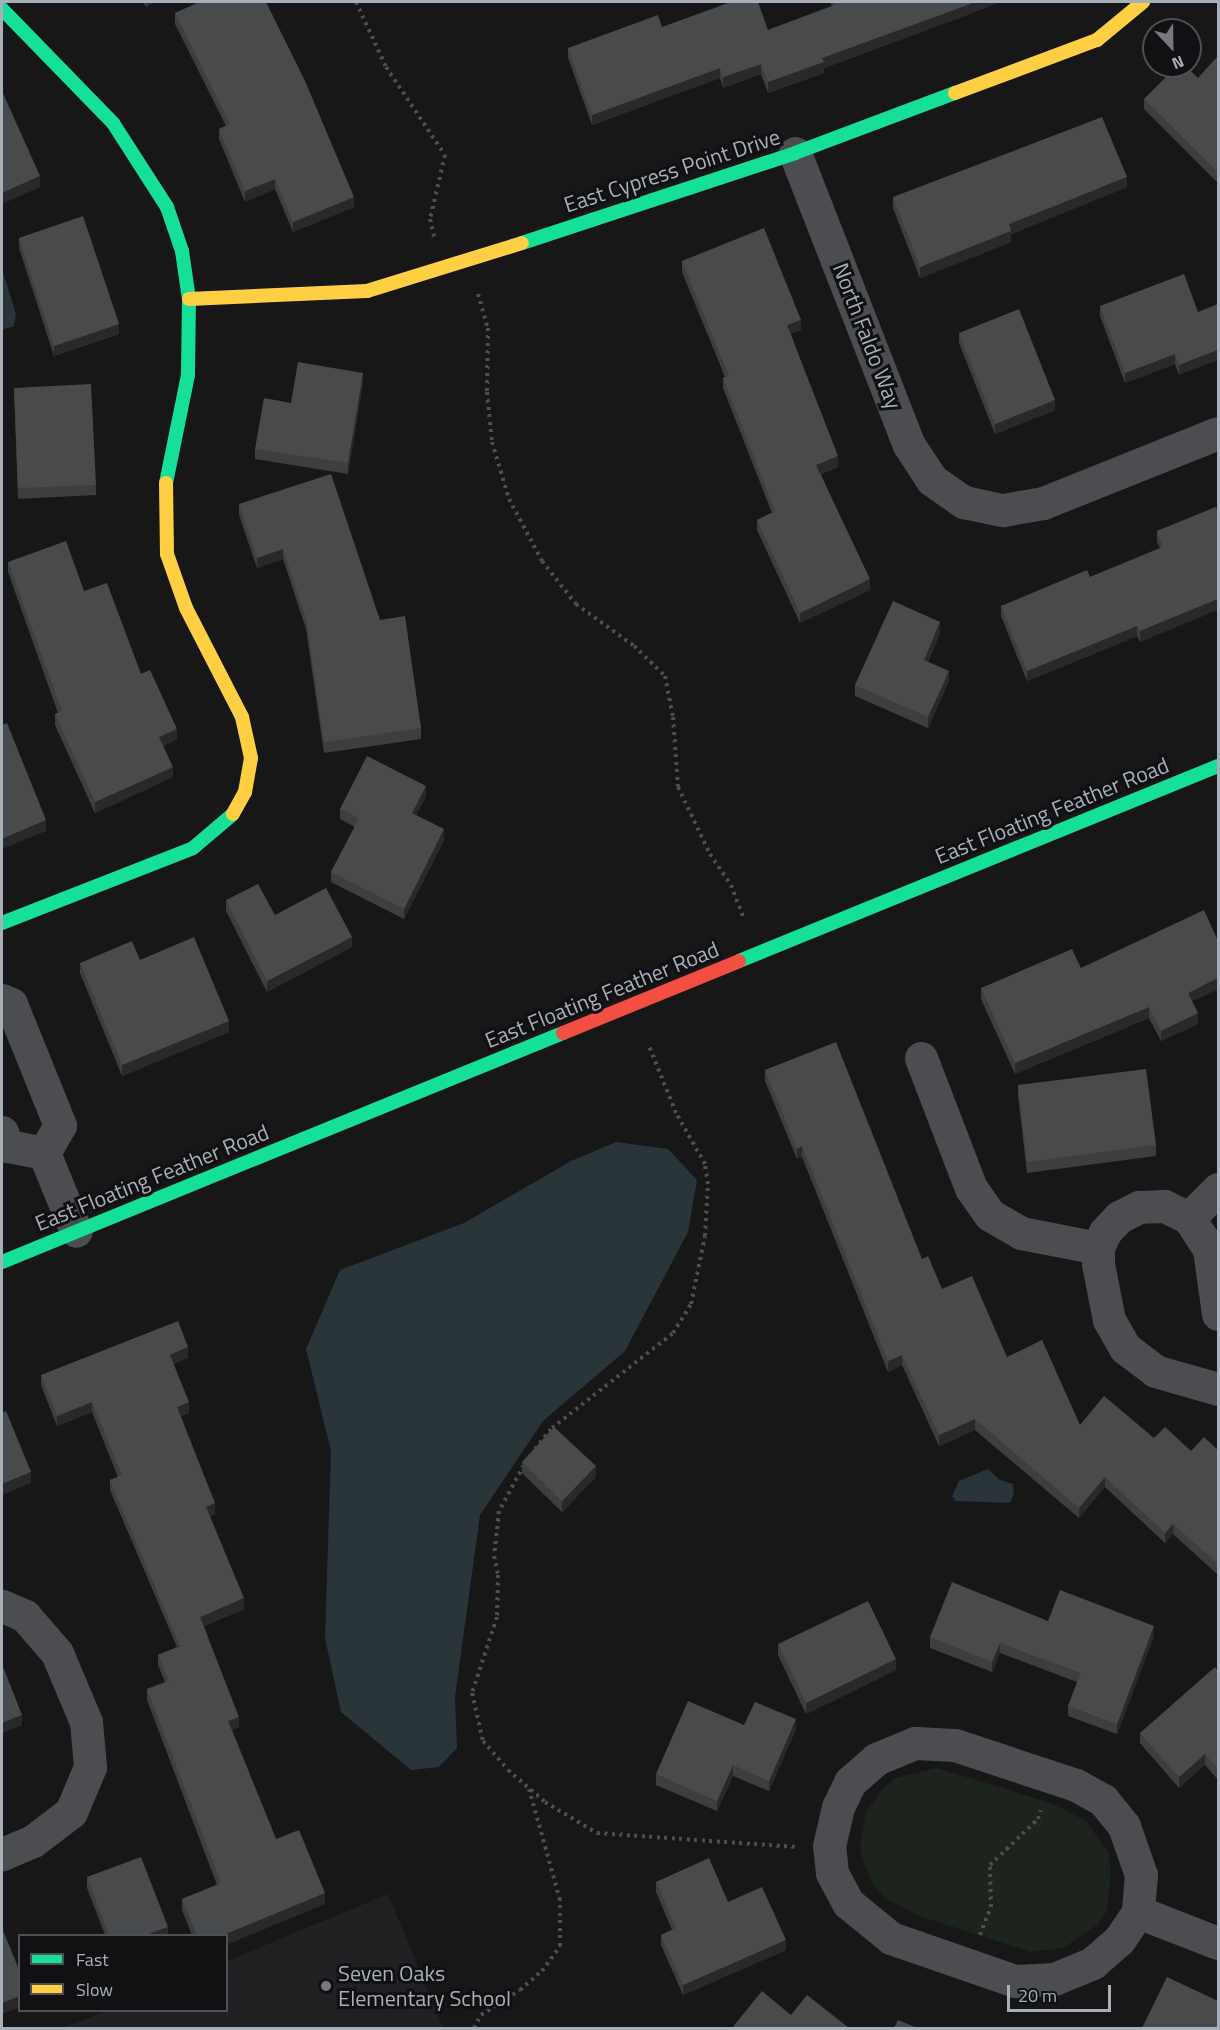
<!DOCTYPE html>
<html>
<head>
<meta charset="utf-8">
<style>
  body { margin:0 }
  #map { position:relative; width:1220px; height:2030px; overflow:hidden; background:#171717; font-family:"Titillium Web",sans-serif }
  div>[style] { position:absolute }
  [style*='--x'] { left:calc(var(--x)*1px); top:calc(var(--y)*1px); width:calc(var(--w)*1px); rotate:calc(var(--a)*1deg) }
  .built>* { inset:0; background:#212123 }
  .green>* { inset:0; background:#1d241d }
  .water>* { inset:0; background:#293539 }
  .path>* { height:4px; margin-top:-2px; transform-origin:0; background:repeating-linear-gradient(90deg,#4d4e52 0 3px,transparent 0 7.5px) }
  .street>* { height:33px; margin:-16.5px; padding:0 16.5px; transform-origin:16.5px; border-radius:16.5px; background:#4b4d50 }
  .fast>* { height:14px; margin:-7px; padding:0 7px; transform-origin:7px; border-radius:7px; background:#16e098 }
  .slow>* { height:14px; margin:-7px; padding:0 7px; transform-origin:7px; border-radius:7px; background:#ffcf43 }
  .jam>* { height:14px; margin:-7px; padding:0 7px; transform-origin:7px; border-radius:7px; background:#f24e42 }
  .wall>* { inset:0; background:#3d3e3f }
  .shaded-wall>* { inset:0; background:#29292a }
  .building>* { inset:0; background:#484a4c }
  .dots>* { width:16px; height:16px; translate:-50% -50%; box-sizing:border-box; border:3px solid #111113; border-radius:50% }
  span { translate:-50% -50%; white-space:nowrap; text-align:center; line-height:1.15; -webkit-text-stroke:6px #111113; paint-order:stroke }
  .street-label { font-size:22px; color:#a7afb8 }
  .poi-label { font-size:22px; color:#a7afb8 }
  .left { translate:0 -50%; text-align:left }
  .frame { position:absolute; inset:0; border:3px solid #a7afb8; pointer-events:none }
  .legend { position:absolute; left:18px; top:1934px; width:210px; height:78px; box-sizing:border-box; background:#111113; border:2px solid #4d5055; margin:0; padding:8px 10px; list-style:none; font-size:18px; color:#a7afb8 }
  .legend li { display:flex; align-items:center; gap:12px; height:30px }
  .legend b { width:30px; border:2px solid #4d5055 }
  .north { position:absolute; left:1142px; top:18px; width:60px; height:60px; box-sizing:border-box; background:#111113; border:2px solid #4d5055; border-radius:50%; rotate:158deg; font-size:16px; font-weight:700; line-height:24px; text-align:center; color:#a7afb8 }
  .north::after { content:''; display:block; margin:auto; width:21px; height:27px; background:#757a80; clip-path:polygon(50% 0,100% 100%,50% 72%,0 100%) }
  .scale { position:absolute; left:1007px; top:1985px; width:104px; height:27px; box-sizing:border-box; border:3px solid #a7afb8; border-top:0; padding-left:8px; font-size:18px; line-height:21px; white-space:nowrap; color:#a7afb8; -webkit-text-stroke:4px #111113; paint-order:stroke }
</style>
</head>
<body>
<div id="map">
  <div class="built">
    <i style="clip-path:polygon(388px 1894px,443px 2028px,62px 2028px,106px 2011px,226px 2010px,227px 1961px)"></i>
  </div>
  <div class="green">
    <i style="clip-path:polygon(937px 1768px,1051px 1803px,1086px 1821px,1108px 1852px,1111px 1872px,1107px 1911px,1097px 1925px,1063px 1948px,1030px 1952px,920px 1916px,885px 1898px,872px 1883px,864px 1864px,860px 1847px,866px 1812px,880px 1792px,895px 1778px)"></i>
  </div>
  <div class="water">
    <i style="clip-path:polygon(2px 269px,16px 314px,14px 326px,2px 330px)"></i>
    <i style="clip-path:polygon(616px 1142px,668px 1149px,697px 1180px,688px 1232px,625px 1351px,543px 1421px,480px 1515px,455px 1697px,457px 1748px,439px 1767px,411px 1770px,341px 1712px,325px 1638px,331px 1451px,306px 1349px,340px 1270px,464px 1223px,571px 1161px)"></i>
    <i style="clip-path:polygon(988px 1469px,1000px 1480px,1013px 1484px,1014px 1493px,1010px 1503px,956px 1501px,952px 1496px,959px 1481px)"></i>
  </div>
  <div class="path">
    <i style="--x:356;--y:2;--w:72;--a:65.2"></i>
    <i style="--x:386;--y:67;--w:106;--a:56.2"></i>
    <i style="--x:445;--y:155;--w:66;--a:103.2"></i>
    <i style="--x:430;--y:219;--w:18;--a:77"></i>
    <i style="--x:478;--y:294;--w:35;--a:74"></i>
    <i style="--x:488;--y:328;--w:64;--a:90.9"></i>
    <i style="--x:487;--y:392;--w:50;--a:84.3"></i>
    <i style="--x:492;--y:442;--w:59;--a:73.4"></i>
    <i style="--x:509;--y:499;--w:70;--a:62"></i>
    <i style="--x:542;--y:561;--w:55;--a:51.7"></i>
    <i style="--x:576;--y:604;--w:72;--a:35.9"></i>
    <i style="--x:634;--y:646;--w:43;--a:44.1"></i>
    <i style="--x:665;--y:676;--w:42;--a:79"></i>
    <i style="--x:673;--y:717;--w:70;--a:85.9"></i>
    <i style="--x:678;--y:787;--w:74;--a:64.5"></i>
    <i style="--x:710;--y:854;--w:37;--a:56"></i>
    <i style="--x:731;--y:885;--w:34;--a:69"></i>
    <i style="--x:535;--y:1449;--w:27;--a:-51"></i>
    <i style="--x:552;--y:1428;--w:154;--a:-38.1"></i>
    <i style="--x:673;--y:1333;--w:34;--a:-58"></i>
    <i style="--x:691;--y:1304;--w:69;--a:-78.4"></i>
    <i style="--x:705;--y:1236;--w:52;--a:-86.7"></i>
    <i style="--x:708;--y:1184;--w:20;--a:-99"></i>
    <i style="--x:705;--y:1164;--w:59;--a:-119.6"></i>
    <i style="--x:676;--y:1113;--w:72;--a:-111.9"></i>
    <i style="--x:524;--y:1465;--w:52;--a:118.5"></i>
    <i style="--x:499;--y:1511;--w:45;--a:96.3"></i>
    <i style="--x:494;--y:1556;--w:19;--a:78"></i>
    <i style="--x:498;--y:1575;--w:42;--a:91.4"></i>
    <i style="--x:497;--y:1617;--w:80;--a:108.2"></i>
    <i style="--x:472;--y:1693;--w:49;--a:77.1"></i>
    <i style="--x:483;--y:1741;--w:38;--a:49"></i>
    <i style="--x:508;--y:1770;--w:49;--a:40.9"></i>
    <i style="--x:545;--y:1802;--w:61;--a:30.8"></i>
    <i style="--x:597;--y:1833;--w:200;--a:4"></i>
    <i style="--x:980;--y:1935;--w:30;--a:-69"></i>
    <i style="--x:991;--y:1907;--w:42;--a:-91.4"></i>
    <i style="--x:990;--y:1865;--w:66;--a:-43.8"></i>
    <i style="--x:1038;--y:1819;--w:9;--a:-72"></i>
    <i style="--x:474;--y:2028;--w:15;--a:-62"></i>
    <i style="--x:481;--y:2015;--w:46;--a:-32.7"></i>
    <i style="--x:520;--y:1990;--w:29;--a:-41"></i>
    <i style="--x:542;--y:1971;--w:31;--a:-54"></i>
    <i style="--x:560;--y:1946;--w:46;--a:-90"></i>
    <i style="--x:560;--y:1900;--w:115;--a:-105.6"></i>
  </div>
  <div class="street">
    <i style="--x:795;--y:153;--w:313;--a:68.7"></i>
    <i style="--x:909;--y:445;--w:42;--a:56.7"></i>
    <i style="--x:932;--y:480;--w:39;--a:35"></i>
    <i style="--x:964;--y:502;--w:40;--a:12"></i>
    <i style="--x:1003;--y:510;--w:41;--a:-9.9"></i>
    <i style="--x:1043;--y:503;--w:188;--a:-21.8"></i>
    <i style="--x:2;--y:1000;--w:10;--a:24"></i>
    <i style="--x:11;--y:1004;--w:131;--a:68"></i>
    <i style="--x:60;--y:1125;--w:32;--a:120"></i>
    <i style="--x:44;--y:1153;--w:38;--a:-169"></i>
    <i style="--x:7;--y:1146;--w:15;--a:-110"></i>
    <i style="--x:921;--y:1058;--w:139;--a:69"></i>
    <i style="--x:971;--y:1188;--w:33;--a:55"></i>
    <i style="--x:990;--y:1215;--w:36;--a:30"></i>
    <i style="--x:1021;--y:1233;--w:78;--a:11"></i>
    <i style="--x:44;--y:1153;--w:84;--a:67.7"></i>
    <i style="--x:1189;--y:1218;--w:41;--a:-45"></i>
    <i style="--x:1218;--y:1314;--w:66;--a:-97.9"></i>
    <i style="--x:1209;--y:1249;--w:37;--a:-123"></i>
    <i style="--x:1189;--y:1218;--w:28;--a:-154"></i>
    <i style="--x:1164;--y:1206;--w:25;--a:178"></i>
    <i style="--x:1139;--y:1207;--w:22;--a:153"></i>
    <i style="--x:1119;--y:1217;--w:21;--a:133"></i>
    <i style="--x:1105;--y:1232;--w:17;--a:114"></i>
    <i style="--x:1098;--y:1248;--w:16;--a:90"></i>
    <i style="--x:1098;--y:1264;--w:57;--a:78.9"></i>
    <i style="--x:1109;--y:1320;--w:32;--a:60"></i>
    <i style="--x:1125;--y:1348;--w:38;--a:37"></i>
    <i style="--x:1155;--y:1371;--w:66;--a:15.9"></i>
    <i style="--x:2;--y:1606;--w:25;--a:23"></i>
    <i style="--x:25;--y:1616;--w:49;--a:49.1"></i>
    <i style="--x:57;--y:1653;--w:75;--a:67.2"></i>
    <i style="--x:86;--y:1722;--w:45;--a:84.9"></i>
    <i style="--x:90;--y:1767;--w:49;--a:112.9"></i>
    <i style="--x:71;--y:1812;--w:48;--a:142.7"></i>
    <i style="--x:33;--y:1841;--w:34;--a:157"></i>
    <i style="--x:915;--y:1743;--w:40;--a:2.9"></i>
    <i style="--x:955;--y:1745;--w:127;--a:18.3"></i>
    <i style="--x:1076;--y:1785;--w:31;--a:29"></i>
    <i style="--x:1103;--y:1800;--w:33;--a:51"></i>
    <i style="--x:1124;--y:1826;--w:52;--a:70.9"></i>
    <i style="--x:1141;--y:1875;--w:37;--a:95"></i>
    <i style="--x:1138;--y:1912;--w:34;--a:124"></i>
    <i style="--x:1119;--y:1940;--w:35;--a:139"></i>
    <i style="--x:1093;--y:1963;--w:42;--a:157.7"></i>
    <i style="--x:1054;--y:1979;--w:39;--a:177"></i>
    <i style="--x:1015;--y:1981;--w:131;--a:-160.9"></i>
    <i style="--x:891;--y:1938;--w:55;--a:-140.9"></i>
    <i style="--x:848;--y:1903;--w:34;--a:-118"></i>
    <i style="--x:832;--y:1873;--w:27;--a:-96"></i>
    <i style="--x:829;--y:1846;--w:40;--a:-77"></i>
    <i style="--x:838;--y:1807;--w:28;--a:-64"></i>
    <i style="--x:850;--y:1782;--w:35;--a:-41"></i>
    <i style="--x:876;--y:1759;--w:42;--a:-22.3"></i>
    <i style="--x:1138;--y:1912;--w:86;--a:21.2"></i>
  </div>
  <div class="fast">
    <i style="--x:2;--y:9;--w:159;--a:45.8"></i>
    <i style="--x:113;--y:123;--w:100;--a:57.3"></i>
    <i style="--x:167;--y:207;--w:46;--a:71.2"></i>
    <i style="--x:182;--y:251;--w:49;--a:81.7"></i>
    <i style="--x:189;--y:299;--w:76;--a:90.8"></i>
    <i style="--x:188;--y:375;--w:110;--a:101.5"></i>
    <i style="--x:522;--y:243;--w:287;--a:-18.2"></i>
    <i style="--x:795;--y:153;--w:171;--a:-20.6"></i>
    <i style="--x:2;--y:923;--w:205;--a:-21.4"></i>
    <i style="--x:193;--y:848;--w:52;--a:-40.4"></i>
    <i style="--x:739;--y:961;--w:517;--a:-22.15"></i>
    <i style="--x:2;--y:1262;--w:606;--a:-22.21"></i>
  </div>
  <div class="slow">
    <i style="--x:955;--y:93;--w:152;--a:-20.5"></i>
    <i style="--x:1097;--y:40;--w:60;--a:-39.6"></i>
    <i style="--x:189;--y:299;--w:178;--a:-2.6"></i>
    <i style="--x:367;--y:291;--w:162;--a:-17.2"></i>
    <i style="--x:166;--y:483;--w:71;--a:89.2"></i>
    <i style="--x:167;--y:554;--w:57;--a:70.6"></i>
    <i style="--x:186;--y:608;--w:123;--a:62.8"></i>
    <i style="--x:242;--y:717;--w:42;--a:77.6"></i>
    <i style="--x:251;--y:758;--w:35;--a:100"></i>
    <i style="--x:245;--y:792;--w:25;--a:119"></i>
  </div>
  <div class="jam">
    <i style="--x:563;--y:1033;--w:190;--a:-22.2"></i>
  </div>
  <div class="wall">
    <i style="clip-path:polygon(142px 2px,153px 2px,147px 7px)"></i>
    <i style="clip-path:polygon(830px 2px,999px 2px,962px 17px,824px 68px,824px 73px,768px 93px,761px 74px,723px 88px,720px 78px,592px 125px,568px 58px,568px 48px,662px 27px,768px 30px,832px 6px)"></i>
    <i style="clip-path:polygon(175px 13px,354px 207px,293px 232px,275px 189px,245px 202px,219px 139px,219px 129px,226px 126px,175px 24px)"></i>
    <i style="clip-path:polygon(1218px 56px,1218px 183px,1144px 109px,1144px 99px,1198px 78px)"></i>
    <i style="clip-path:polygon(1127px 187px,1011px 234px,1011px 242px,920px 278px,893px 208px,893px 197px)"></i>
    <i style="clip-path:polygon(19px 238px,119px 334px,54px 356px,19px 248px)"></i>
    <i style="clip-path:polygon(682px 261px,801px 330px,791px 334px,838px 467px,821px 474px,870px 590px,800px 623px,757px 530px,757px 520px,772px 513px,723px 388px,723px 378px,725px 377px,682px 272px)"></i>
    <i style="clip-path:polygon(1100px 306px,1198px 312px,1179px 375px,1175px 364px,1125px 383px,1100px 316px)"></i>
    <i style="clip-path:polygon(959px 333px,1055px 410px,995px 434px,959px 343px)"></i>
    <i style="clip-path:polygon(363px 383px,348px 474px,255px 459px,255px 449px,291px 403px)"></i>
    <i style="clip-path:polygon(14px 388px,96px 485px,96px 495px,18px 499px)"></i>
    <i style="clip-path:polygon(239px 504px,380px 620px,421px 728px,421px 739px,324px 753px,306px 629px,283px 559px,257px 568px,239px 515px)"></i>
    <i style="clip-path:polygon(1216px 507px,1140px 642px,1137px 636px,1027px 681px,1001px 616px,1001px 606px,1090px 577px,1160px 548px,1157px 542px,1157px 531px)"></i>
    <i style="clip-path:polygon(8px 562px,84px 591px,141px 674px,177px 739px,163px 746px,173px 777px,95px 813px,55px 725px,55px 714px,58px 713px,8px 572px)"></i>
    <i style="clip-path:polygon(940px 633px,928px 662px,949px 681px,928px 728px,855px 696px,855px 685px)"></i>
    <i style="clip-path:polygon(426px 796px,416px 815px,444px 840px,404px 919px,331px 882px,331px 872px,355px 827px,340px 819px,340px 809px)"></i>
    <i style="clip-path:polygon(226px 900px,275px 915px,352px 947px,267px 992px,226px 911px)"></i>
    <i style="clip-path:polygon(140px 960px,229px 1032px,122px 1076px,80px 973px,80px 963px)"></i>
    <i style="clip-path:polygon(1081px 968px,1218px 989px,1192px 1001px,1198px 1024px,1161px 1041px,1149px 1018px,1015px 1074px,981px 999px,981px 988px)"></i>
    <i style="clip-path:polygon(765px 1070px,922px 1259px,942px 1289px,1007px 1357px,1080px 1425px,1154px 1438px,1191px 1451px,1218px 1450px,1218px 1575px,1173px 1534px,1165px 1543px,1105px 1487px,1079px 1518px,975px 1430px,939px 1446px,902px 1365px,888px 1372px,802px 1157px,797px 1159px,765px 1081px)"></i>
    <i style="clip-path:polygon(1018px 1085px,1156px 1145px,1156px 1156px,1027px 1173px,1018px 1096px)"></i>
    <i style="clip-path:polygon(188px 1358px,173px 1364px,189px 1413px,181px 1416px,215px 1514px,210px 1516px,244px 1609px,204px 1626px,239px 1727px,232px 1730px,276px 1839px,325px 1904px,226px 1935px,192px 1935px,182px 1910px,182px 1899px,217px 1885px,147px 1700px,147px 1689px,165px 1682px,158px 1665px,158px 1655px,177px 1647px,110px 1490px,110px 1480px,118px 1477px,92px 1412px,57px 1426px,41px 1385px,41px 1375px)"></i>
    <i style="clip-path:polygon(522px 1462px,596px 1477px,562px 1512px,522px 1473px)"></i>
    <i style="clip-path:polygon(1048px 1621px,1154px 1636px,1117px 1734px,1068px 1716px,1068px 1706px,1077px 1682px,1000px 1653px,992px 1672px,930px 1648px,930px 1637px)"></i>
    <i style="clip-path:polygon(778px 1644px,896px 1670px,806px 1714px,778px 1655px)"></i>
    <i style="clip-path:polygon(1218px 1671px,1218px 1780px,1205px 1765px,1179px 1788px,1140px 1743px,1140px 1733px)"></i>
    <i style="clip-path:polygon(744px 1725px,796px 1729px,769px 1791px,733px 1776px,717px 1811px,656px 1785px,656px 1774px)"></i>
    <i style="clip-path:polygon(1218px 1827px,1218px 1841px,1217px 1839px,1217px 1828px)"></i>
    <i style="clip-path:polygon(87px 1877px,168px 1935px,105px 1935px,87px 1888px)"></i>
    <i style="clip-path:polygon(656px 1882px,728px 1902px,786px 1950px,683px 1995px,661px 1945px,661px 1935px,672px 1930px,656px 1892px)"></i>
  </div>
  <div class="shaded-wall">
    <i style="clip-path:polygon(147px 2px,153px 2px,147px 7px)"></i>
    <i style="clip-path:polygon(975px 2px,999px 2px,962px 17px,824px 68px,824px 73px,768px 93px,768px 82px,822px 58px)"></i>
    <i style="clip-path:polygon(761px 64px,761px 74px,723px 88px,723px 77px)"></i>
    <i style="clip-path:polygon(720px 68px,720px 78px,592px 125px,592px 115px)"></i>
    <i style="clip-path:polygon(40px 176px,40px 187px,2px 204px,2px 193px)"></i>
    <i style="clip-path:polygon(1127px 177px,1127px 187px,1011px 234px,1011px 242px,920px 278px,920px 267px,1009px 224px)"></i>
    <i style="clip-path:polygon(275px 179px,275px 189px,245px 202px,245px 191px)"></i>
    <i style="clip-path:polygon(354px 197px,354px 207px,293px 232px,293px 222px)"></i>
    <i style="clip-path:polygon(801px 320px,801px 330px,787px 335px,787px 325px)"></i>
    <i style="clip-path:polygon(119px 324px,119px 334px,54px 356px,54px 346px)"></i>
    <i style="clip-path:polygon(1218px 350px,1218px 360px,1179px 375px,1179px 365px)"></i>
    <i style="clip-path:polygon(1175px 354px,1175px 364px,1125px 383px,1125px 373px)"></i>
    <i style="clip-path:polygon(363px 373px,363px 383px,348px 474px,348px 463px)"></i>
    <i style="clip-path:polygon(1055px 400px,1055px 410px,995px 434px,995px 424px)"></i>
    <i style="clip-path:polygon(838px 456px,838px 467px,816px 475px,816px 465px)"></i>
    <i style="clip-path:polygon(283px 549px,283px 559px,257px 568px,257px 558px)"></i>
    <i style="clip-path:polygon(870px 579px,870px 590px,800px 623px,800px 613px)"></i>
    <i style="clip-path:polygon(1218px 599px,1218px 610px,1140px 642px,1140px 631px)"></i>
    <i style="clip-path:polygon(940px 622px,940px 633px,924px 670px,924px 660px)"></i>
    <i style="clip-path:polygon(1137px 626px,1137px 636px,1027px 681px,1027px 671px)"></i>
    <i style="clip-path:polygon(949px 671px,949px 681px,928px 728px,928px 717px)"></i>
    <i style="clip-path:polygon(177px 729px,177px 739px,159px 748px,159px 737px)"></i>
    <i style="clip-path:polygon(173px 767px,173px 777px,95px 813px,95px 802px)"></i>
    <i style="clip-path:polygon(426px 786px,426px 796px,412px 824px,412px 813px)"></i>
    <i style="clip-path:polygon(46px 820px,46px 831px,2px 849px,2px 839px)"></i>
    <i style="clip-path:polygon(444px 829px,444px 840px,404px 919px,404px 909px)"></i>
    <i style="clip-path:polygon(352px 937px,352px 947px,267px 992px,267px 981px)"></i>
    <i style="clip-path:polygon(1218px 978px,1218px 989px,1188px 1003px,1188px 993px)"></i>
    <i style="clip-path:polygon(1149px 1007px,1149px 1018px,1015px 1074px,1015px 1063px)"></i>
    <i style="clip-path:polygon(1198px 1013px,1198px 1024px,1161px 1041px,1161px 1031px)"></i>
    <i style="clip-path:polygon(229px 1021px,229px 1032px,122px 1076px,122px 1065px)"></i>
    <i style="clip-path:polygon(802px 1146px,802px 1157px,797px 1159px,797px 1149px)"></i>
    <i style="clip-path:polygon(188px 1347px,188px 1358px,170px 1365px,170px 1355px)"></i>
    <i style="clip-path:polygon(902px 1355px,902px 1365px,888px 1372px,888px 1361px)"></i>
    <i style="clip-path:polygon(92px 1402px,92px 1412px,57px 1426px,57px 1416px)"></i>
    <i style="clip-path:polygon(189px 1402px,189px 1413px,177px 1417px,177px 1407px)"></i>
    <i style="clip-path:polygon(975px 1419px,975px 1430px,939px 1446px,939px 1435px)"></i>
    <i style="clip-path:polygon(596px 1466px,596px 1477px,562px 1512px,562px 1501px)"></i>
    <i style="clip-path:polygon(31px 1472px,31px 1483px,2px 1495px,2px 1484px)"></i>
    <i style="clip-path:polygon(1105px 1477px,1105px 1487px,1079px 1518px,1079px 1508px)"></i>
    <i style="clip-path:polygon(215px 1503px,215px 1514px,206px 1517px,206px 1507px)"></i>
    <i style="clip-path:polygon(1173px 1524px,1173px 1534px,1165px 1543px,1165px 1533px)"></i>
    <i style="clip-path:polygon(244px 1598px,244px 1609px,200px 1627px,200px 1617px)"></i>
    <i style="clip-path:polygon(1154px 1626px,1154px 1636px,1117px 1734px,1117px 1724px)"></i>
    <i style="clip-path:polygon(1000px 1643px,1000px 1653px,992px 1672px,992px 1662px)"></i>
    <i style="clip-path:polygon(896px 1659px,896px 1670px,806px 1714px,806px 1703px)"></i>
    <i style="clip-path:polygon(22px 1715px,22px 1725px,2px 1733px,2px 1723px)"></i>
    <i style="clip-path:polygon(239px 1717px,239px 1727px,228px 1732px,228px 1721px)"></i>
    <i style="clip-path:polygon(796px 1719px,796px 1729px,769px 1791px,769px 1781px)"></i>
    <i style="clip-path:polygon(1205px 1754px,1205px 1765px,1179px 1788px,1179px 1777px)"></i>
    <i style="clip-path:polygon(733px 1765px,733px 1776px,717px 1811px,717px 1801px)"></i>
    <i style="clip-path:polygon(325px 1893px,325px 1904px,226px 1945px,226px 1935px,223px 1935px)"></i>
    <i style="clip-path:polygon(168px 1927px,168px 1935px,145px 1935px)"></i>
    <i style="clip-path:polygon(786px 1940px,786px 1950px,683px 1995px,683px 1985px)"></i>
    <i style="clip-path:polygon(20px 1996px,20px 2007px,2px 2014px,2px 2003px)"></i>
  </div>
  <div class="building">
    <i style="clip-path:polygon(199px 2px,266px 2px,305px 81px,354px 197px,293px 222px,275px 179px,245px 191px,219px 129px,230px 124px,175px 13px)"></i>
    <i style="clip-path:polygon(731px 2px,758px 2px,768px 30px,835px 5px,834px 2px,975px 2px,962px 7px,822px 58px,824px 62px,768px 82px,761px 64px,723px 77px,720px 68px,592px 115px,568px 48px,658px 15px,662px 27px)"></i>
    <i style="clip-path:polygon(1218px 56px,1218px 172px,1144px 99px,1177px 66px,1186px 66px,1198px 78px)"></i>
    <i style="clip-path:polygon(2px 91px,40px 176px,2px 193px)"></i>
    <i style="clip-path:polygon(1102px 117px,1127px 177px,1009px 224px,1011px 231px,920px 267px,893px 197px)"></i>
    <i style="clip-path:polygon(83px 216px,119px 324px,54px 346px,19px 238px)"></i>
    <i style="clip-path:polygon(764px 228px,801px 320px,787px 325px,838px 456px,816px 465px,870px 579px,800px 613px,757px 520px,775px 511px,723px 378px,729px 376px,682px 261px)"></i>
    <i style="clip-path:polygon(1184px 274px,1198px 312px,1218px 304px,1218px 350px,1179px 365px,1175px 354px,1125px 373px,1100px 306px)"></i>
    <i style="clip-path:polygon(1019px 309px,1055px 400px,995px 424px,959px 333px)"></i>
    <i style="clip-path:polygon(298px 362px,363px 373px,348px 463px,255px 449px,264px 398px,291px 403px)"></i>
    <i style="clip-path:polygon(91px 384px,96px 485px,18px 488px,14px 388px)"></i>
    <i style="clip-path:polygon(331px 474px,380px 620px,405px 616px,421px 728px,324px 742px,306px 618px,283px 549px,257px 558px,239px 504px)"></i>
    <i style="clip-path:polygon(1216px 507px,1218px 513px,1218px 599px,1140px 631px,1137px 626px,1027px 671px,1001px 606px,1087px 570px,1090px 577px,1163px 547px,1157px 531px)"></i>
    <i style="clip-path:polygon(66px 541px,84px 591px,107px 583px,141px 674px,150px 670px,177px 729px,159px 737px,173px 767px,95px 802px,55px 714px,62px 711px,8px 562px)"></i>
    <i style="clip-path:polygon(893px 601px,940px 622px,924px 660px,949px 671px,928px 717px,855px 685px)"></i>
    <i style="clip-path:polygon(7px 723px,46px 820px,2px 839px,2px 725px)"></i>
    <i style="clip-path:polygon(367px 756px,426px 786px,412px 813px,444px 829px,404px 909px,331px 872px,359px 818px,340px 809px)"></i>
    <i style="clip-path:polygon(258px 884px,275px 915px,326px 888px,352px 937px,267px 981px,226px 900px)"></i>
    <i style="clip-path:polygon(1204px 910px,1218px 941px,1218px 978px,1188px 993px,1198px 1013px,1161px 1031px,1149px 1007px,1015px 1063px,981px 988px,1072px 949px,1081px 968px)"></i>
    <i style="clip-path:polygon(194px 937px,229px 1021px,122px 1065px,80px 963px,132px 941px,140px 960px)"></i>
    <i style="clip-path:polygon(836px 1042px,922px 1259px,928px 1256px,942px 1289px,972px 1276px,1007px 1357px,1042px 1340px,1080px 1425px,1104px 1396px,1154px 1438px,1165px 1427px,1191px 1451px,1204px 1437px,1218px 1450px,1218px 1564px,1173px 1524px,1165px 1533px,1105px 1477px,1079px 1508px,975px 1419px,939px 1435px,902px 1355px,888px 1361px,802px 1146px,797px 1149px,765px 1070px)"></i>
    <i style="clip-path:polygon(1146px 1069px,1156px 1145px,1027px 1162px,1018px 1085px)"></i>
    <i style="clip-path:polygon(178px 1321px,188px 1347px,170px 1355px,189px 1402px,177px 1407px,215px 1503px,206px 1507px,244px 1598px,200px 1617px,239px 1717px,228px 1721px,276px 1839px,299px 1830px,325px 1893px,223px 1935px,197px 1935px,182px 1899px,221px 1883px,147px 1689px,169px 1681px,158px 1655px,180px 1646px,110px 1480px,122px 1475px,92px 1402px,57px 1416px,41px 1375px)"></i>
    <i style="clip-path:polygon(6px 1411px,31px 1472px,2px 1484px,2px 1413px)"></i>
    <i style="clip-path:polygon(554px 1427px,596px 1466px,562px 1501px,522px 1462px)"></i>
    <i style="clip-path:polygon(952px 1582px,1048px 1621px,1060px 1590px,1154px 1626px,1117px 1724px,1068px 1706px,1081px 1673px,1000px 1643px,992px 1662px,930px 1637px)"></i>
    <i style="clip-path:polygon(868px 1601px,896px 1659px,806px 1703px,778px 1644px)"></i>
    <i style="clip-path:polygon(2px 1664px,22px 1715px,2px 1723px)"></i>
    <i style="clip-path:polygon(1215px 1667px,1218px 1671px,1218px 1769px,1205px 1754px,1179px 1777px,1140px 1733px)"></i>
    <i style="clip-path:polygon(688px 1701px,744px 1725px,755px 1702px,796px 1719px,769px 1781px,733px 1765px,717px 1801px,656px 1774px)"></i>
    <i style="clip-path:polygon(141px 1857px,168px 1927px,145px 1935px,109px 1935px,87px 1877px)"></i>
    <i style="clip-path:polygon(709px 1858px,728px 1902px,762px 1887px,786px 1940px,683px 1985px,661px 1935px,676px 1928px,656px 1882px)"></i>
    <i style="clip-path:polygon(2px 1928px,20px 1972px,20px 1996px,2px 2003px)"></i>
    <i style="clip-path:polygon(1167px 1977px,1218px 2001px,1218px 2025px,1217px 2028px,1142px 2028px)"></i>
    <i style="clip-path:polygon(762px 1991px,791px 2015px,807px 1995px,849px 2028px,732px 2028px)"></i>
    <i style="clip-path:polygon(898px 2020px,917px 2028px,894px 2028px)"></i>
  </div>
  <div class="dots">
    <i style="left:326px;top:1986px;background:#757a80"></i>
  </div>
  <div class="street-label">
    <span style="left:672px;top:171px;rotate:-18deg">East Cypress Point Drive</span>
    <span style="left:867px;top:336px;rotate:69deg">North Faldo Way</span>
    <span style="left:1052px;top:811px;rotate:-22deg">East Floating Feather Road</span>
    <span style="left:602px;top:995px;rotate:-22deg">East Floating Feather Road</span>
    <span style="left:152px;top:1178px;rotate:-22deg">East Floating Feather Road</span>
  </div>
  <div class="poi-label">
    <span class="left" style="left:338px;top:1986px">Seven Oaks<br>Elementary School</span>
  </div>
  <div class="frame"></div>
  <ul class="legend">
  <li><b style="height:8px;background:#16e098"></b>Fast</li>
  <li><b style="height:8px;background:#ffcf43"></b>Slow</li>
  </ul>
  <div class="north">N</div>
  <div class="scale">20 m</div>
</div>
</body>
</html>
